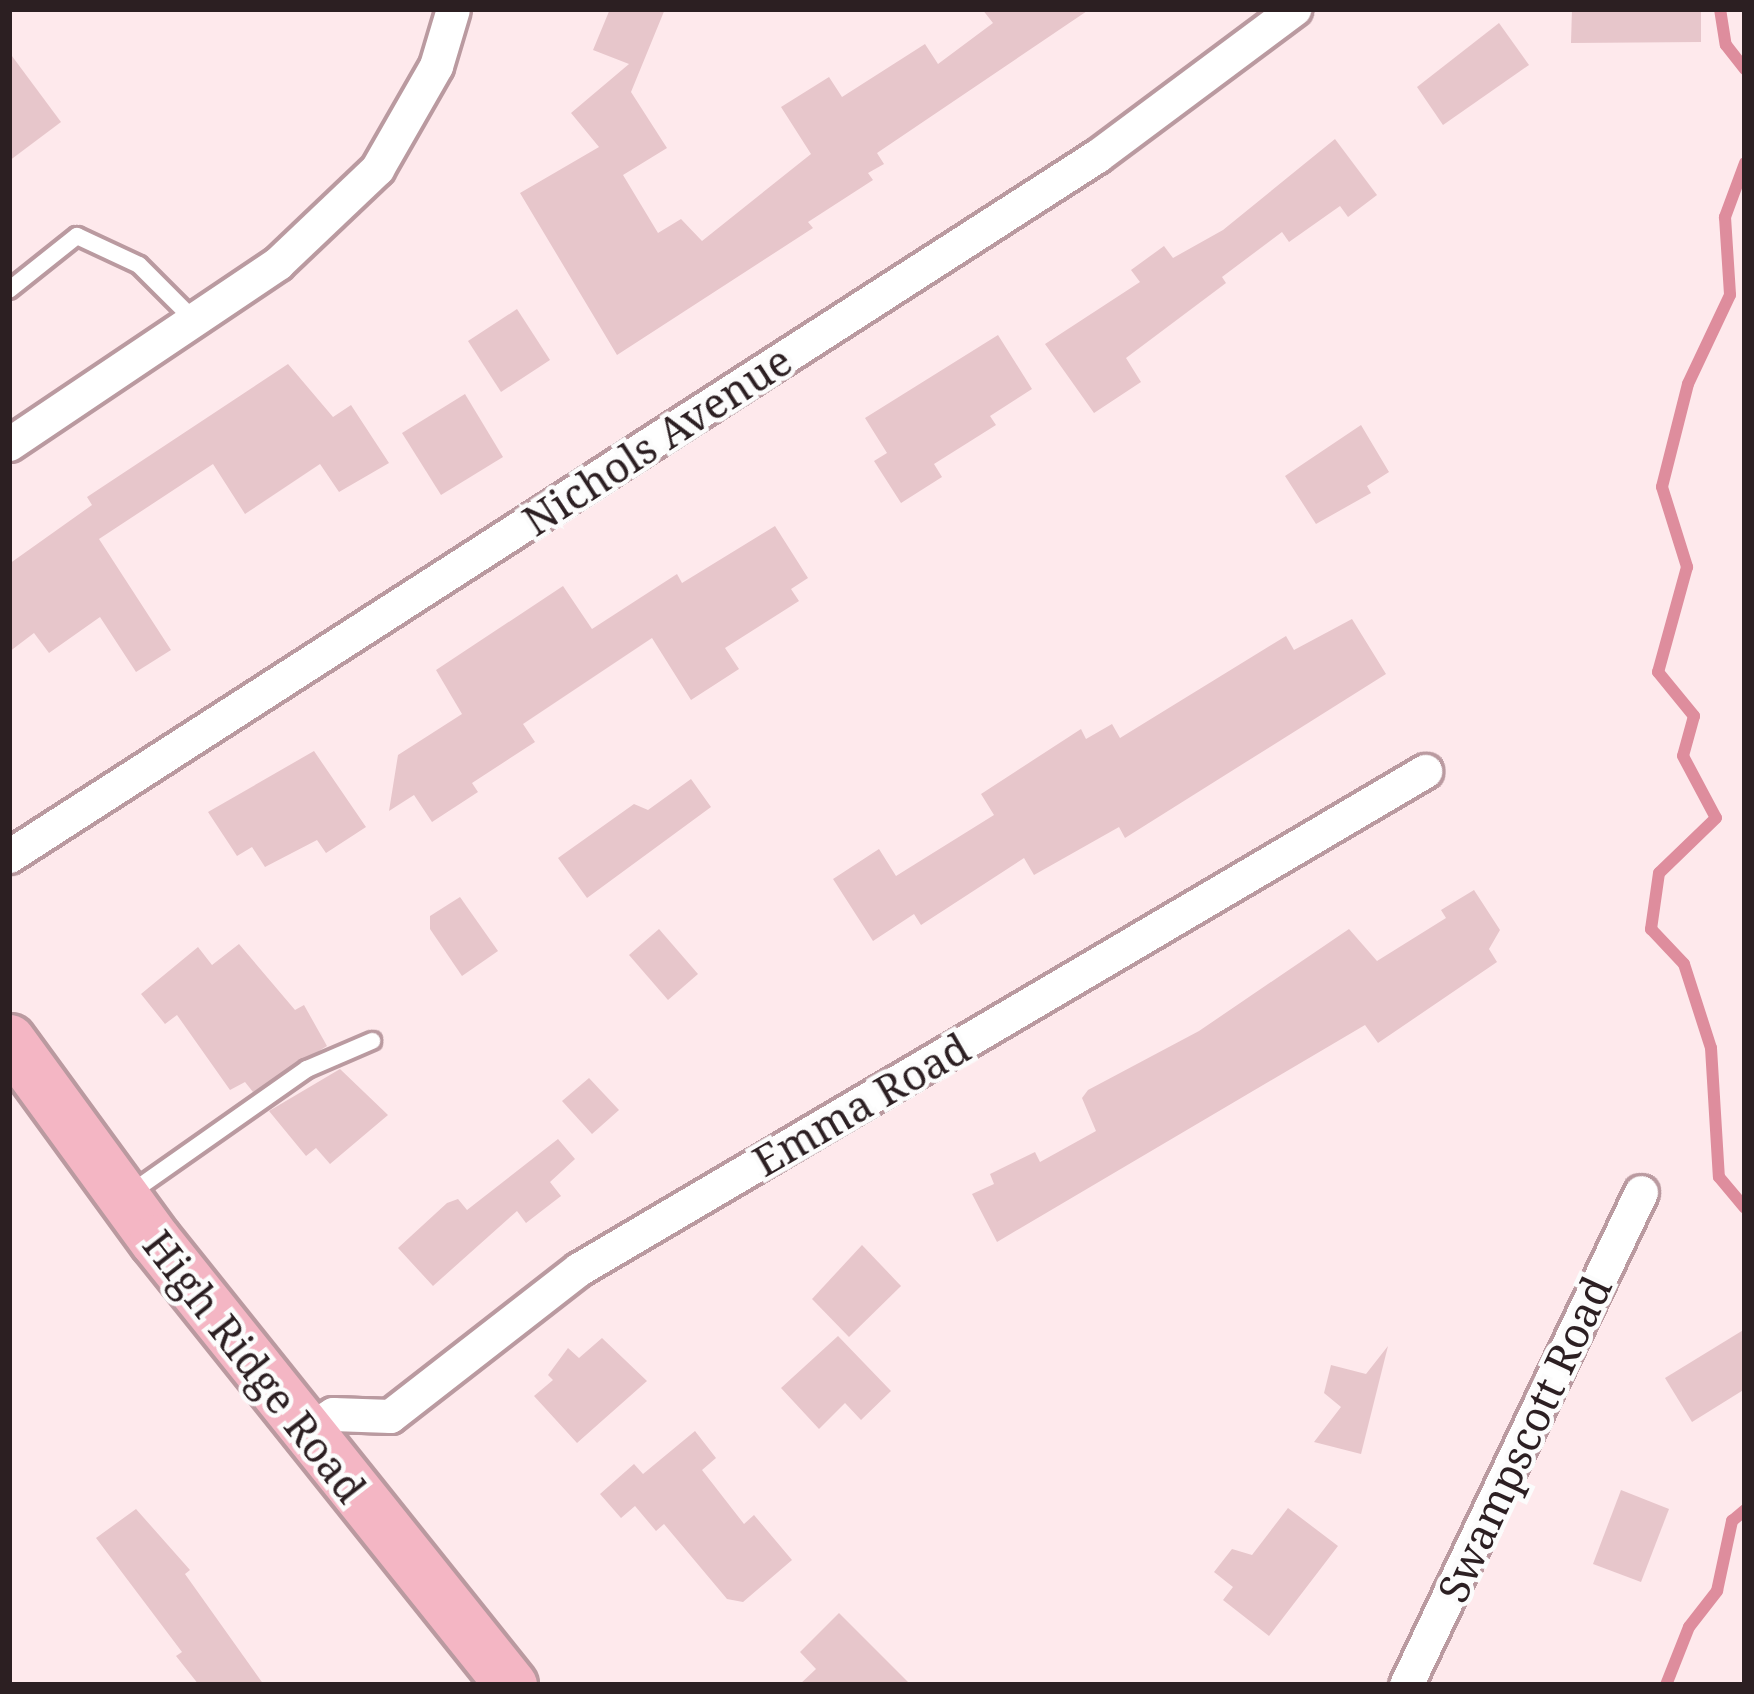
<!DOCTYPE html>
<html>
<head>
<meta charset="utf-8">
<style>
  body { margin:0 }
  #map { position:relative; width:1754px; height:1694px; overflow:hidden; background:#fee9ec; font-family:"Noto Serif",serif }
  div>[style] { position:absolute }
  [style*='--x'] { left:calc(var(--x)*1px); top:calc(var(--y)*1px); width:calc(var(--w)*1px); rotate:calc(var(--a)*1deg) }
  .stream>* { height:12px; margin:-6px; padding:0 6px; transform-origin:6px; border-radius:6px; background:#de8d9d }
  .building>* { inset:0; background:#e7c6cb }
  .roads { filter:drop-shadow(3px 0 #ba9aa0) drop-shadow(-3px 0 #ba9aa0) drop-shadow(0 3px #ba9aa0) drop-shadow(0 -3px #ba9aa0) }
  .lane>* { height:16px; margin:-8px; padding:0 8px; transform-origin:8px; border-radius:8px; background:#fff }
  .street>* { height:33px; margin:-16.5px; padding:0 16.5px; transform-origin:16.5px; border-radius:16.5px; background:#fff }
  .primary>* { height:51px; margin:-25.5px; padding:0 25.5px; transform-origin:25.5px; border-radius:25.5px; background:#f4b6c4 }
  span { translate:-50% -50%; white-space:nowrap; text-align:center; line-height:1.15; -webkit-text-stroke:9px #fcfcfc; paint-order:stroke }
  .street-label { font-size:42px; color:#2c1f22 }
  .frame { position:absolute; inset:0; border:12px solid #2c1f22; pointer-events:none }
</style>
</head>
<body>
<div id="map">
  <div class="stream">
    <i style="--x:1720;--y:9;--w:36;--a:81"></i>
    <i style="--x:1726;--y:45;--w:31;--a:52"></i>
    <i style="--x:1745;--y:163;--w:58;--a:110.3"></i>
    <i style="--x:1725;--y:217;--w:78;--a:86.3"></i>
    <i style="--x:1730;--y:295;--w:98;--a:115.3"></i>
    <i style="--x:1688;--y:384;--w:106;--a:104.2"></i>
    <i style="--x:1662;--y:487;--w:84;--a:72.6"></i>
    <i style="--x:1687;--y:567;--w:109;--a:105.4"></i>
    <i style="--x:1658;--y:672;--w:57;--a:50.7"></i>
    <i style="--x:1694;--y:716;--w:41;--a:105.4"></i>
    <i style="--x:1683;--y:756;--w:70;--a:62"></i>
    <i style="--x:1716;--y:818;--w:79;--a:136"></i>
    <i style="--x:1659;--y:873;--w:57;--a:98.1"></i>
    <i style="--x:1651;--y:929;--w:48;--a:46.7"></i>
    <i style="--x:1684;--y:964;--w:88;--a:72.2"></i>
    <i style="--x:1711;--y:1048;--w:129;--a:86.5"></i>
    <i style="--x:1719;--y:1177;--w:40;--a:50"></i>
    <i style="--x:1666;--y:1685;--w:62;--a:-68.4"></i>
    <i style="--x:1689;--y:1627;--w:46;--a:-52.1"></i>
    <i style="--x:1717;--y:1591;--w:72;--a:-77.9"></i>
    <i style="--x:1732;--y:1521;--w:17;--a:-40"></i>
  </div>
  <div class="building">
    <i style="clip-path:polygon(610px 9px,665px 9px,631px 92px,667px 148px,623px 175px,658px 233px,681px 219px,702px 241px,811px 154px,781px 107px,829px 77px,842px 97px,925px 44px,938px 64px,993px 23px,982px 9px,1090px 9px,877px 153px,884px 164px,868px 173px,873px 180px,808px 222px,813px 228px,617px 355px,520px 193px,599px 147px,571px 113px,629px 64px,593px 50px)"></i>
    <i style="clip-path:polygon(1572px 9px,1701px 9px,1701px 42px,1571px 43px)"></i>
    <i style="clip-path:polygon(1499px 23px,1529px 65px,1443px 125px,1417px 87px)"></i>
    <i style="clip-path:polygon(9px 52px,61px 122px,9px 161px)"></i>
    <i style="clip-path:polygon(1335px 139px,1377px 195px,1348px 217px,1340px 206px,1289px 242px,1282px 232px,1222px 277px,1226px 283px,1126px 358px,1141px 382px,1094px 413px,1045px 344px,1140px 282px,1131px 270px,1164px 246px,1173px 258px,1223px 230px)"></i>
    <i style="clip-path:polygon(517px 309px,550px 360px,501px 392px,468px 341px)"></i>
    <i style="clip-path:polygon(998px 335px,1032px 389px,990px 416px,996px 425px,934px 464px,942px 477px,901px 503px,874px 461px,887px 453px,865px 418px)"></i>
    <i style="clip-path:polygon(288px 364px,333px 417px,351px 405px,389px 463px,339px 492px,320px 464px,245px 514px,213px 464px,99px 539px,171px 650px,136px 672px,100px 617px,49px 653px,34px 633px,9px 652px,9px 564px,92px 505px,87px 497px)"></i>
    <i style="clip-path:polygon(465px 394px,503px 457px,441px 495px,402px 433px)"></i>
    <i style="clip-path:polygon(1361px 425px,1389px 472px,1367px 486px,1371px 493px,1316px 524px,1285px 476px)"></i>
    <i style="clip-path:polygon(775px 526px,808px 578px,791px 589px,799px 601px,725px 648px,739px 669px,691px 700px,652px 638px,523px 724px,535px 742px,472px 783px,478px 792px,432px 822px,414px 795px,389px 811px,398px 755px,462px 714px,436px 670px,563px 586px,592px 629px,677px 574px,682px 583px)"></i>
    <i style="clip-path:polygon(1352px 619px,1386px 674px,1125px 838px,1119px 827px,1034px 875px,1024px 858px,921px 925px,914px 914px,873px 941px,833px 879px,879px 849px,896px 876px,994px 815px,981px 794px,1081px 729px,1086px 739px,1112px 724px,1120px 738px,1286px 636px,1294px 650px)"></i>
    <i style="clip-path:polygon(314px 751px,366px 827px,326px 853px,317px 840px,265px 867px,252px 847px,237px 856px,208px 812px)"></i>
    <i style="clip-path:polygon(691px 779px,711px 807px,587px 898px,558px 858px,634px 804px,648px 810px)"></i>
    <i style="clip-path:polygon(1474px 890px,1500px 930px,1489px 949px,1497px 962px,1378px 1043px,1365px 1025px,997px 1242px,972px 1194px,994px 1184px,990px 1174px,1035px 1152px,1040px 1162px,1096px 1131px,1082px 1098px,1088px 1090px,1199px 1031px,1349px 929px,1377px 961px,1446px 918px,1441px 910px)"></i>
    <i style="clip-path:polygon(460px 897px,498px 951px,462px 976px,430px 929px,430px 916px)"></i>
    <i style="clip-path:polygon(659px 929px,698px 974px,668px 1000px,629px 955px)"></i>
    <i style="clip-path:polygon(239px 944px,295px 1010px,304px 1005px,327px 1046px,253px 1092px,245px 1082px,230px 1090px,177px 1015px,165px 1024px,141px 994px,198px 947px,212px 965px)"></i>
    <i style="clip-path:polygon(340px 1069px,388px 1115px,330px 1164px,316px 1148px,306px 1156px,269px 1111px)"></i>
    <i style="clip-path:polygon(589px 1078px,619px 1110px,592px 1134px,562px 1101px)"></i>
    <i style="clip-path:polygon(558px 1139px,575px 1159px,550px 1182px,561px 1196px,526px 1223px,517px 1211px,433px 1286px,398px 1248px,447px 1203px,458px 1199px,467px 1210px)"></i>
    <i style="clip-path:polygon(862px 1245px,901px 1286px,849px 1337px,812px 1299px)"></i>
    <i style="clip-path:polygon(1745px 1329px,1745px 1389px,1692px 1422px,1665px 1378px)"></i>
    <i style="clip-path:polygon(838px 1336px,891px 1391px,861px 1420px,845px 1403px,819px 1429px,781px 1388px)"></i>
    <i style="clip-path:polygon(602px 1338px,647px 1381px,577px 1443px,534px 1396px,553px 1380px,548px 1375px,568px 1348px,579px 1358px)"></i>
    <i style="clip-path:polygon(1388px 1346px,1361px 1454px,1314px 1442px,1341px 1407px,1324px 1393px,1331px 1365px,1366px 1374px)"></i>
    <i style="clip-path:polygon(695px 1431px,716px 1458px,702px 1470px,744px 1524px,754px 1515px,792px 1560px,743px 1602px,727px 1599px,664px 1524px,656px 1531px,635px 1506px,621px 1518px,600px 1494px,634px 1464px,643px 1474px)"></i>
    <i style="clip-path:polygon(1621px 1490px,1669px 1509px,1641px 1582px,1593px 1564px)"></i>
    <i style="clip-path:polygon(1288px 1508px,1338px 1546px,1269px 1636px,1223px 1600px,1233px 1587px,1214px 1572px,1232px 1549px,1252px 1555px)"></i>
    <i style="clip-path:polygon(136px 1509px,190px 1570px,185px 1574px,264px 1685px,199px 1685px,176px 1656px,182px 1652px,96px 1538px)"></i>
    <i style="clip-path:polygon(839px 1613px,911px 1685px,799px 1685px,816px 1669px,800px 1652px)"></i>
  </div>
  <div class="roads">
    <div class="lane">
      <i style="--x:9;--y:290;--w:87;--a:-38.5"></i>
      <i style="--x:77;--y:236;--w:68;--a:25.1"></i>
      <i style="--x:139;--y:265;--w:78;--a:45"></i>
      <i style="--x:129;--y:1194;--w:218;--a:-35.1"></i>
      <i style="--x:307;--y:1069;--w:71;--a:-23.3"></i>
    </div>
    <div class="street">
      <i style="--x:9;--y:444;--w:324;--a:-33.9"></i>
      <i style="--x:278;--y:263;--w:137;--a:-43.5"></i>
      <i style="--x:377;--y:169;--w:119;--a:-60.2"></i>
      <i style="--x:436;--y:66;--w:59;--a:-73.4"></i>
      <i style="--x:9;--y:856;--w:1294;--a:-32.76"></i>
      <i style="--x:1097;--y:156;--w:246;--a:-36.7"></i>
      <i style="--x:306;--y:1431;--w:32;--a:-32"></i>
      <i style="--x:333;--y:1414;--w:57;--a:2"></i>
      <i style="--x:390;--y:1416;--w:239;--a:-37.9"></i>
      <i style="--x:579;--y:1269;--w:982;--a:-30.48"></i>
      <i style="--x:1406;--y:1685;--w:546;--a:-64.51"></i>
    </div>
    <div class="primary">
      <i style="--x:9;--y:1040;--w:248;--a:53.9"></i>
      <i style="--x:155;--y:1240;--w:570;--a:51.34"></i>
    </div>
  </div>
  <div class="street-label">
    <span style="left:657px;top:440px;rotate:-33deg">Nichols Avenue</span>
    <span style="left:861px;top:1104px;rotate:-30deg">Emma Road</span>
    <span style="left:255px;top:1366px;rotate:52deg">High Ridge Road</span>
    <span style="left:1524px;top:1439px;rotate:-65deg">Swampscott Road</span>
  </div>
  <div class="frame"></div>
</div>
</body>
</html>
